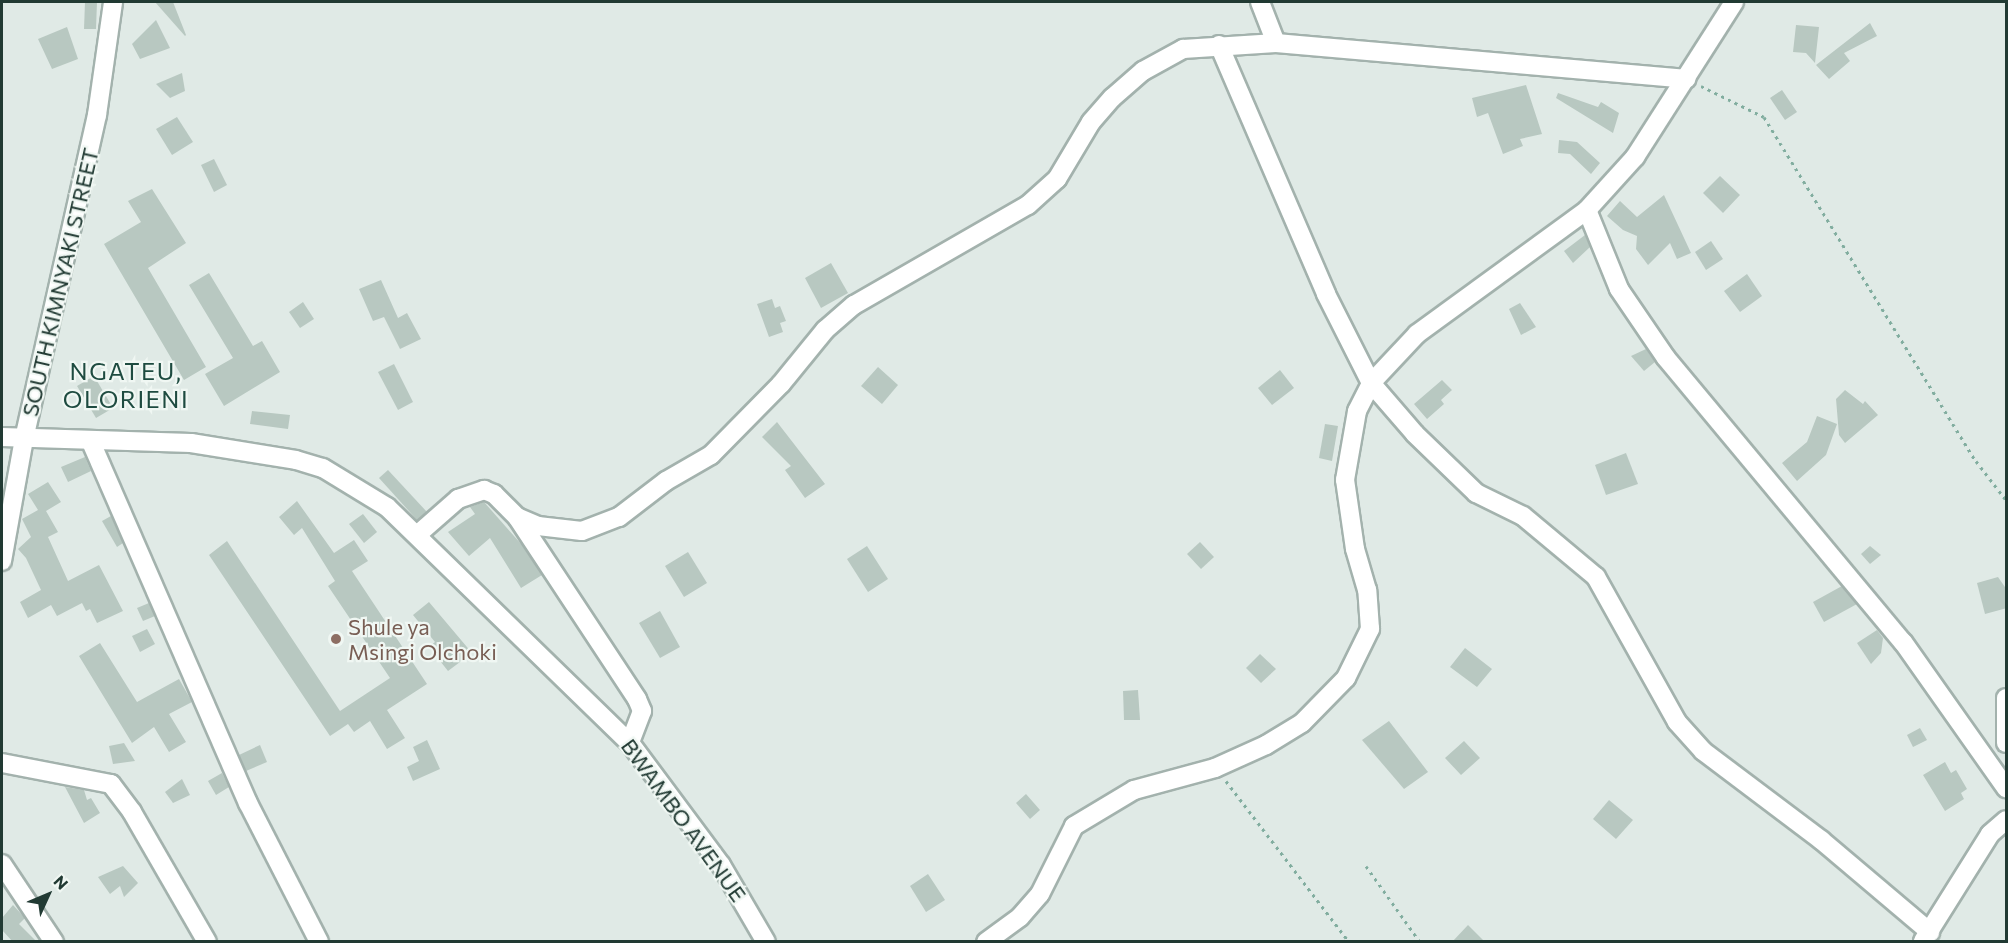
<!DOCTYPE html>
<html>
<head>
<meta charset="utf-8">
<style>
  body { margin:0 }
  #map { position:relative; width:2008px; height:943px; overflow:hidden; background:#e0eae6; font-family:Commissioner,sans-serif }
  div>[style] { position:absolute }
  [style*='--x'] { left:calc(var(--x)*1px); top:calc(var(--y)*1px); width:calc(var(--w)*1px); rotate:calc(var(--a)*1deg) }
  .building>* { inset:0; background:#b8c8c1 }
  .path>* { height:3px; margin-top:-1.5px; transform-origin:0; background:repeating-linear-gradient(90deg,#81ad9f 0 3px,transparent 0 7.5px) }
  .roads { filter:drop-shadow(2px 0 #a3b2ad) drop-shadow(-2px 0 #a3b2ad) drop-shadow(0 2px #a3b2ad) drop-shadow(0 -2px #a3b2ad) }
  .minor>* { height:18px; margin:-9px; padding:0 9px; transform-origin:9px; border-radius:9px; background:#fff }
  .dots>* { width:16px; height:16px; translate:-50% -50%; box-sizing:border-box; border:3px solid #f0f7f3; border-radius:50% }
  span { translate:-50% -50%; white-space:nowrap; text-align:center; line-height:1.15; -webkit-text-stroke:4.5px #f0f7f3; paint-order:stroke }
  .street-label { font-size:22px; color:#213a33 }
  .education-label { font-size:22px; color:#785e54 }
  .left { translate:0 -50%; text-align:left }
  .neighbourhood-label { font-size:24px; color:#1e4b40; letter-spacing:1.5px }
  .frame { position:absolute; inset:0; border:3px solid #213a33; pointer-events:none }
  .north { position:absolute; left:18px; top:865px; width:60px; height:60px; -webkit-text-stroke:4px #f0f7f3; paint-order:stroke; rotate:46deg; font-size:16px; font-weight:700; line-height:24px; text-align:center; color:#213a33 }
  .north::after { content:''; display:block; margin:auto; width:21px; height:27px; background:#213a33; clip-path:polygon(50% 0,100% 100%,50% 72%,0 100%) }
</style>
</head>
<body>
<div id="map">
  <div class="building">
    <i style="clip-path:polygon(85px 2px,97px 2px,96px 29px,84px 29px)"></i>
    <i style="clip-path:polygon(155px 2px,173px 2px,186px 35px,185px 36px)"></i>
    <i style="clip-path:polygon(156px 20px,170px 48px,140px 59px,132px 44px)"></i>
    <i style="clip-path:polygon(1870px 23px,1877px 36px,1844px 53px,1850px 61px,1829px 79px,1816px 65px)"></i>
    <i style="clip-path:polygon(1796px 25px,1819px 27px,1815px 63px,1806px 53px,1793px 52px)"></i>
    <i style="clip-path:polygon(67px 27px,78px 59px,52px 69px,38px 39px)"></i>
    <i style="clip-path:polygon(182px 73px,185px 91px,170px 98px,156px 84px)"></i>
    <i style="clip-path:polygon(1526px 85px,1542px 134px,1520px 139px,1523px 146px,1503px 154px,1488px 113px,1477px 117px,1472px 98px)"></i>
    <i style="clip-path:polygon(1782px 90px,1797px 112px,1785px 120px,1770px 98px)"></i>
    <i style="clip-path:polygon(1558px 93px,1598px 107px,1601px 102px,1619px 113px,1613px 133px,1556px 98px)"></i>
    <i style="clip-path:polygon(177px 117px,193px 142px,172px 155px,156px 129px)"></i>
    <i style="clip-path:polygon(1559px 140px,1577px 142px,1600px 163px,1591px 174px,1570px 154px,1558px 153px)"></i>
    <i style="clip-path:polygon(214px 159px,227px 185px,214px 192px,201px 165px)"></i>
    <i style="clip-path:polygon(1720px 176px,1740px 195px,1723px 213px,1703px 193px)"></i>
    <i style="clip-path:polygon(152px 189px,186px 243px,148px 268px,206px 367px,184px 380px,104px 244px,141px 222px,128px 201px)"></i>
    <i style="clip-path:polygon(1664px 195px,1691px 253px,1677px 259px,1670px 243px,1648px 265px,1636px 249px,1637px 236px,1623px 230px,1607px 216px,1620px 201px,1637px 217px)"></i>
    <i style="clip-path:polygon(1585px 235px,1590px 247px,1573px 263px,1564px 251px)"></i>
    <i style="clip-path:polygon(1711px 241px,1723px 259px,1706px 270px,1695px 252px)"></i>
    <i style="clip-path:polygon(831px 263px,848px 293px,821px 308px,805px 278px)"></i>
    <i style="clip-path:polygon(209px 273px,253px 346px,262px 341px,280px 372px,224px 406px,205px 374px,233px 358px,189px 285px)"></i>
    <i style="clip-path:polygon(1747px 274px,1762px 296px,1740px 312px,1724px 291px)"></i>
    <i style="clip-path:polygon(381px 280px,398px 318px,407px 313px,421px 339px,400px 349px,384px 317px,373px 321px,359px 289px)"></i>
    <i style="clip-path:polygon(772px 299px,775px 308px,780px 306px,786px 321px,780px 323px,783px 332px,769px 337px,757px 304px)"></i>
    <i style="clip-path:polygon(303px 302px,314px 319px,300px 328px,289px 312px)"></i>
    <i style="clip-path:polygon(1520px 303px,1536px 327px,1521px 335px,1509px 309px)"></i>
    <i style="clip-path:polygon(1646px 349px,1655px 362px,1644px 371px,1631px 356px)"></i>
    <i style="clip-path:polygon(394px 364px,413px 402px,398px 410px,378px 372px)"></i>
    <i style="clip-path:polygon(878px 367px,898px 385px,882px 404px,861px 386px)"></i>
    <i style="clip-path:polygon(1280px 370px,1294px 388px,1272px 405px,1258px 388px)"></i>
    <i style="clip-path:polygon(94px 376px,113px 408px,96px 418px,77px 386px)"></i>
    <i style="clip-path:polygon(1442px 380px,1452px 390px,1441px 400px,1444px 404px,1427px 419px,1414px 404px)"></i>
    <i style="clip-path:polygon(1845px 390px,1863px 404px,1865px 401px,1878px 415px,1845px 443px,1839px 435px,1836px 399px)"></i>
    <i style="clip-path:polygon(252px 411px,290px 415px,288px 429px,250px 424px)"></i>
    <i style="clip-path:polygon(1817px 416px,1837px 424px,1826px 455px,1797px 481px,1782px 463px,1807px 442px)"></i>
    <i style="clip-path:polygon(777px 422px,825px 484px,805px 498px,785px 470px,791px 466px,762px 437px)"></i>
    <i style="clip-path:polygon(1325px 424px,1338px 426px,1332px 461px,1319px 458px)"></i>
    <i style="clip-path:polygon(1626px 453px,1638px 484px,1606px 495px,1595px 465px)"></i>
    <i style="clip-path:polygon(85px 457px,91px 471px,68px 482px,61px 467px)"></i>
    <i style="clip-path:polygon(388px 470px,427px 512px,417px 520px,379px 478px)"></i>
    <i style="clip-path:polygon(48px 482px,61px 502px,46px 511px,58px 532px,48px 537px,68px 581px,99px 565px,123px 611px,97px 623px,90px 609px,86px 611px,82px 603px,57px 616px,51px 605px,28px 618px,20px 602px,41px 590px,26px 558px,18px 549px,31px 537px,22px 519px,38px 510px,28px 494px)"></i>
    <i style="clip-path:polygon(297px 501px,334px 553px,354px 540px,368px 561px,352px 571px,427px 684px,387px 710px,405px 738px,387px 749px,370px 721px,354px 732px,348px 724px,330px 736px,209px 555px,227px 541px,340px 711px,390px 678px,328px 586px,335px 581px,302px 528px,294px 535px,279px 517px)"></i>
    <i style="clip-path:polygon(484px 502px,522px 545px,542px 575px,521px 588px,490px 538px,469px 556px,448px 532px,475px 514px,470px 507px)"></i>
    <i style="clip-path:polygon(363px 514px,377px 532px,364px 543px,349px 524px)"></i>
    <i style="clip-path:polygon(111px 516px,123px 543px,117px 547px,102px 521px)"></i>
    <i style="clip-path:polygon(1200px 542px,1214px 557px,1201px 569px,1187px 554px)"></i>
    <i style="clip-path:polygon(867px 546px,888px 579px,868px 592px,847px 559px)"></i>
    <i style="clip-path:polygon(1870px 546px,1881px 555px,1870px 564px,1861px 554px)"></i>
    <i style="clip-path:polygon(688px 552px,707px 583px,684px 597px,665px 566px)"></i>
    <i style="clip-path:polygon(1998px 577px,2007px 590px,2007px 608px,1985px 614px,1977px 583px)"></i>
    <i style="clip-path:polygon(1842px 586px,1857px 604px,1824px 622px,1813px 602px)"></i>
    <i style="clip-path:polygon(429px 602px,472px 653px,448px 671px,429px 647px,435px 642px,413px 615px)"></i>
    <i style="clip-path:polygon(149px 603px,155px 616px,143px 621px,137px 608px)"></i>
    <i style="clip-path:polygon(660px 611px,680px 647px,660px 658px,639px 623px)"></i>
    <i style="clip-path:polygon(147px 629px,155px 644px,140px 652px,132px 636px)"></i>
    <i style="clip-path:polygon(1877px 630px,1883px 638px,1881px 653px,1871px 664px,1857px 643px)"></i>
    <i style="clip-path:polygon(100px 643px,137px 702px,179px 679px,192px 702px,169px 714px,186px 742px,169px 752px,154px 727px,132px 743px,79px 656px)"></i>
    <i style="clip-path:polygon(1465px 648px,1492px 669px,1477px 687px,1450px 667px)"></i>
    <i style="clip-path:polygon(1260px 654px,1276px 669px,1261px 683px,1246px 668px)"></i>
    <i style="clip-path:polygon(1138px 690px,1140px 720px,1124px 720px,1123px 691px)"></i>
    <i style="clip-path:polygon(1389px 721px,1428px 772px,1404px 789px,1362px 740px)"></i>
    <i style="clip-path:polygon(1920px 728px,1927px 740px,1913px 747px,1907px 735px)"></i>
    <i style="clip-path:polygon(427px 740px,440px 769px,413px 781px,407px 767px,419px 761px,413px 747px)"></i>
    <i style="clip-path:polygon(1464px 741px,1480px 758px,1461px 775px,1445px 758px)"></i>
    <i style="clip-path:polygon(124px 743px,135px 761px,113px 764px,109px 746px)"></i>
    <i style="clip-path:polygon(260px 745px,267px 762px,246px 771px,239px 755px)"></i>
    <i style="clip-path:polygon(1945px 762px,1951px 773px,1956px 770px,1967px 789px,1961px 793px,1964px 799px,1945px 811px,1923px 775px)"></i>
    <i style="clip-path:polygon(222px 773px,229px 787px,216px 795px,208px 781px)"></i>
    <i style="clip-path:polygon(182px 779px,190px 795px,173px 803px,165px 792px)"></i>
    <i style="clip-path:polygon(65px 787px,84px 790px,87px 800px,91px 798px,100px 813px,84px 823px)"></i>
    <i style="clip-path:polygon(1026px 794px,1040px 810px,1030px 819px,1016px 803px)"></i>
    <i style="clip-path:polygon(1609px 800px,1633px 820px,1616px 839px,1593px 819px)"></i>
    <i style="clip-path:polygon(123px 866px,138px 883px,124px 897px,120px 886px,110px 894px,98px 877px)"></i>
    <i style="clip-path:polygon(928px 874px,945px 900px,926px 912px,910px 886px)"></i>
    <i style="clip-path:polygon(13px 905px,25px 918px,19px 924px,37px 942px,13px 942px,2px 930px,2px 918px)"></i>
    <i style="clip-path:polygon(1468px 925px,1485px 942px,1452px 942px)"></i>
  </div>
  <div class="path">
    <i style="--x:1701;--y:86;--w:70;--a:26.2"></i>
    <i style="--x:1764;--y:117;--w:404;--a:58.4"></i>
    <i style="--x:1976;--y:461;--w:49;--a:52.4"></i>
    <i style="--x:1226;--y:781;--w:203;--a:52.6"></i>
    <i style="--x:1366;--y:866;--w:93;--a:54.6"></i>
  </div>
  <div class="roads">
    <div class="minor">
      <i style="--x:1260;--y:2;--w:44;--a:68.7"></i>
      <i style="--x:1219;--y:45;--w:271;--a:66.7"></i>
      <i style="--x:1326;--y:294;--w:100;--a:63.2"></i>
      <i style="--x:1371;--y:383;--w:67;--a:49.2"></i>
      <i style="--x:1415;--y:434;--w:85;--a:44"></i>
      <i style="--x:1476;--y:493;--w:52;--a:26.1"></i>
      <i style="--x:1523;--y:516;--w:95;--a:39.9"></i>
      <i style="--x:1596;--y:577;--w:166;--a:60.8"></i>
      <i style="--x:1677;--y:722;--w:39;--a:48"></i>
      <i style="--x:1703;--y:751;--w:148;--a:37"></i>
      <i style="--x:1821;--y:840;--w:143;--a:40.2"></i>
      <i style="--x:1587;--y:210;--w:85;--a:67.9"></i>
      <i style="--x:1619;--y:289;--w:83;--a:55.7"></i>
      <i style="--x:1666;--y:358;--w:370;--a:50.2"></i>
      <i style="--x:1903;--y:642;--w:179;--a:54.8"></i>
      <i style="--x:2;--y:437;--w:189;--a:1.8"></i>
      <i style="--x:191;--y:443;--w:106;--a:9.2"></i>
      <i style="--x:296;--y:460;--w:28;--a:17"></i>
      <i style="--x:323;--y:468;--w:75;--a:31.4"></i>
      <i style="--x:387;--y:507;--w:339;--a:44.2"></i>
      <i style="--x:630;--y:743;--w:152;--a:53.3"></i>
      <i style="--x:721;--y:865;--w:89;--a:59.7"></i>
      <i style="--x:91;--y:442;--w:394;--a:66.5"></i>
      <i style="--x:248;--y:803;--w:156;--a:62.9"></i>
      <i style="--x:517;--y:517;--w:218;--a:56.6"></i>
      <i style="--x:637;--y:699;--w:13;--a:67"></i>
      <i style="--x:642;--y:711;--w:34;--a:111"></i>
      <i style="--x:417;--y:535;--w:55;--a:-41.3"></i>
      <i style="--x:458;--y:499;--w:28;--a:-19"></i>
      <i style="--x:484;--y:490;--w:11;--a:22"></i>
      <i style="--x:494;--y:494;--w:33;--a:45"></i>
      <i style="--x:517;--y:517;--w:23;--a:23"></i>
      <i style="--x:538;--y:526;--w:44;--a:6.5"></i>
      <i style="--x:582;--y:531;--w:40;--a:-21"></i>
      <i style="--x:619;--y:517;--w:59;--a:-37.5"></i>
      <i style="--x:666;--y:481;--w:52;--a:-30"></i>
      <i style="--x:711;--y:455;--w:100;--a:-45.4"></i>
      <i style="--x:781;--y:384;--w:70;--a:-50.8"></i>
      <i style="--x:825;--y:330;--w:38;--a:-41"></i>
      <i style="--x:854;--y:305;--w:201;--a:-29.9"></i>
      <i style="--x:1028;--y:205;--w:39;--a:-42"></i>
      <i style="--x:1057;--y:179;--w:66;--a:-59.2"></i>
      <i style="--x:1091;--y:122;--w:32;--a:-49"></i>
      <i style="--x:1112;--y:98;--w:41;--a:-41.1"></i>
      <i style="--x:1143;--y:71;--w:46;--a:-28.8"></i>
      <i style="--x:1183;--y:49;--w:93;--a:-3.7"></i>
      <i style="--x:1276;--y:43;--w:412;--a:5"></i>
      <i style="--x:2;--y:561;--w:124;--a:-79.8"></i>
      <i style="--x:24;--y:439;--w:332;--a:-77.3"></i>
      <i style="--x:97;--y:115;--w:114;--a:-81.9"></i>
      <i style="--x:2006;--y:698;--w:45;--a:90"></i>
      <i style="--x:2;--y:763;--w:111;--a:10.9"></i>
      <i style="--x:111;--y:784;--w:35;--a:53"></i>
      <i style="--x:132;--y:812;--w:150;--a:60"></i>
      <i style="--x:2;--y:864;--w:94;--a:56.3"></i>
      <i style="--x:1923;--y:941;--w:126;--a:-57.9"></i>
      <i style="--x:1990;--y:834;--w:21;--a:-41"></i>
      <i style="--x:986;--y:942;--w:42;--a:-36.3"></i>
      <i style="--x:1020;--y:917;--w:30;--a:-49"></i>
      <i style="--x:1040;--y:894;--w:76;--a:-63.4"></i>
      <i style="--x:1074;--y:826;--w:70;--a:-31"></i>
      <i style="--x:1134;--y:790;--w:84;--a:-15.2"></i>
      <i style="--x:1215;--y:768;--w:56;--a:-24.3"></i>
      <i style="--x:1266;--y:745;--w:42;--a:-31.4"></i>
      <i style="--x:1302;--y:723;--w:63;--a:-45.6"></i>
      <i style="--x:1346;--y:678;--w:55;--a:-63.9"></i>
      <i style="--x:1370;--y:629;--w:39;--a:-94"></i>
      <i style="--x:1367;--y:590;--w:43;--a:-106.3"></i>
      <i style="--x:1355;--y:549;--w:70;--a:-98.2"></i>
      <i style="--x:1345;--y:480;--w:70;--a:-80.1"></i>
      <i style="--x:1357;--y:411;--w:31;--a:-63"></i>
      <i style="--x:1371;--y:383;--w:67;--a:-46.8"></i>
      <i style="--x:1417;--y:334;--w:210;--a:-36.1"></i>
      <i style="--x:1587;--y:210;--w:72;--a:-47.8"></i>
      <i style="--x:1635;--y:157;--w:184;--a:-57.4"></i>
    </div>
  </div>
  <div class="dots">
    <i style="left:336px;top:639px;background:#8d6e63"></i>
  </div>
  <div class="street-label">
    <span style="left:60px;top:282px;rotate:-77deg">SOUTH KIMNYAKI STREET</span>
    <span style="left:684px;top:820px;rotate:54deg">BWAMBO AVENUE</span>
  </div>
  <div class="education-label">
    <span class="left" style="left:348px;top:639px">Shule ya<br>Msingi Olchoki</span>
  </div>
  <div class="neighbourhood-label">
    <span style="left:126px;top:385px">NGATEU,<br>OLORIENI</span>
  </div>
  <div class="frame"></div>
  <div class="north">N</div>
</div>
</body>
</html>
